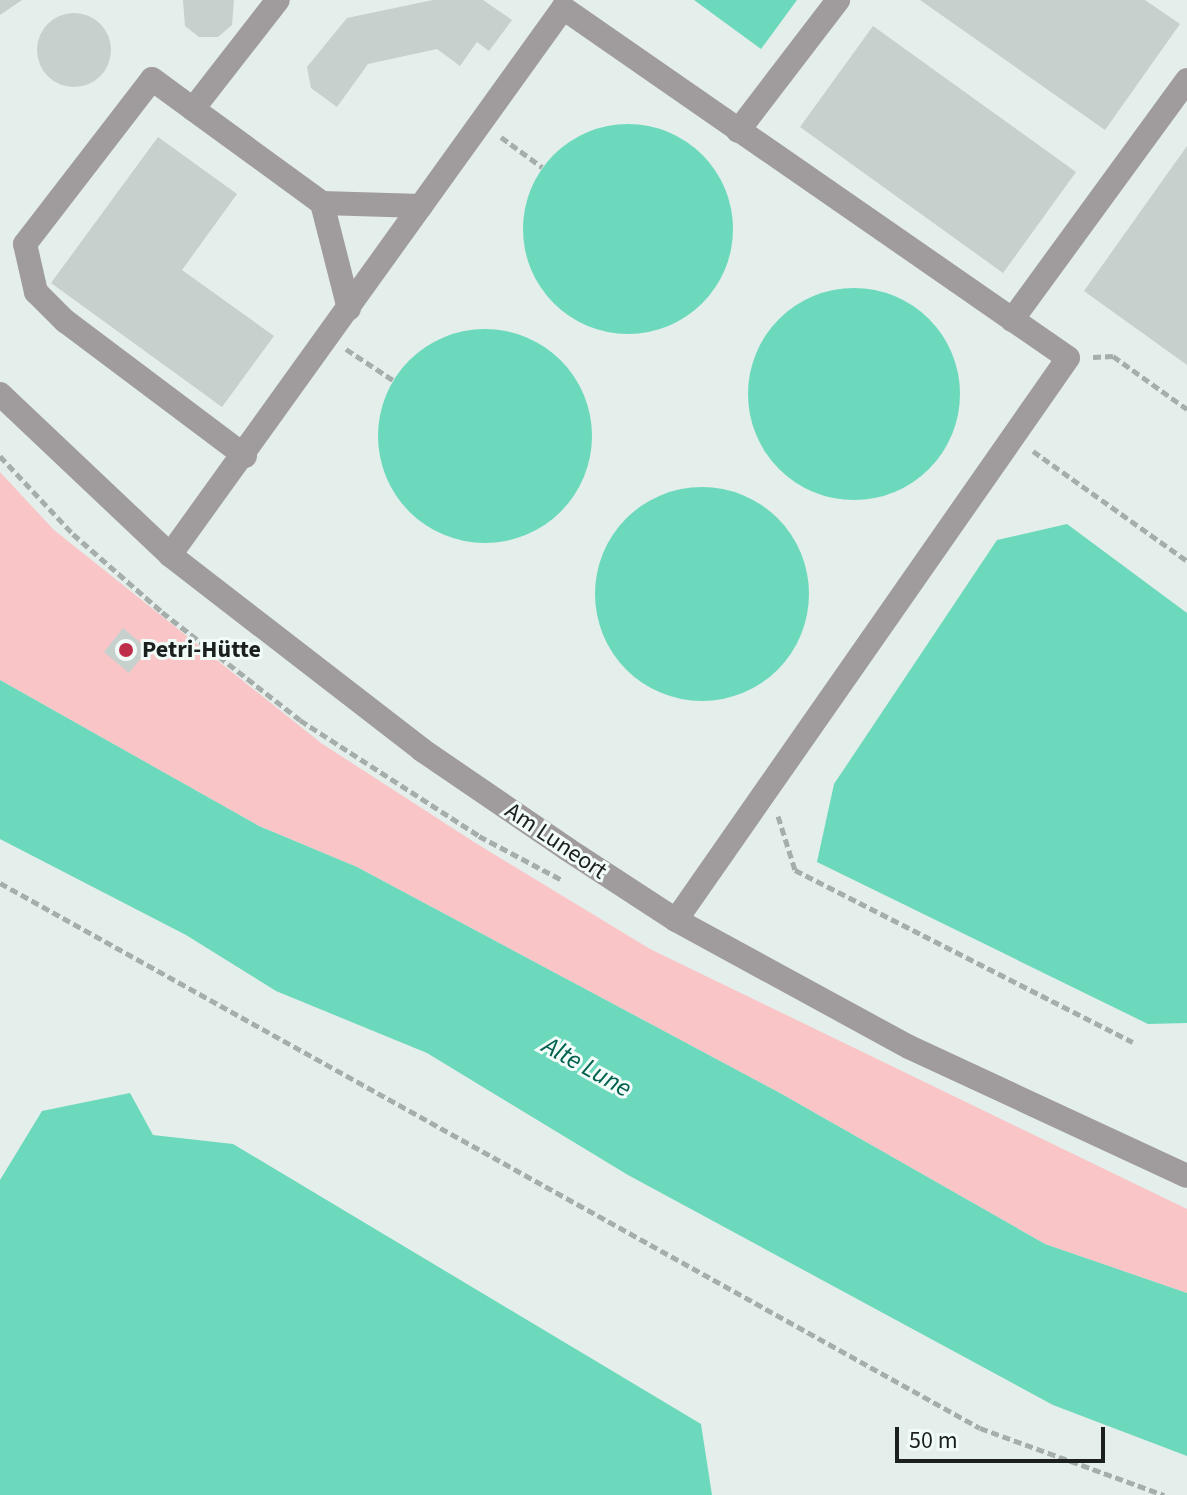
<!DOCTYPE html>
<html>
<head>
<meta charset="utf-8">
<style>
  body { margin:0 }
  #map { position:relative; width:1187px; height:1495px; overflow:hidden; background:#e4eeea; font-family:"Source Sans 3",sans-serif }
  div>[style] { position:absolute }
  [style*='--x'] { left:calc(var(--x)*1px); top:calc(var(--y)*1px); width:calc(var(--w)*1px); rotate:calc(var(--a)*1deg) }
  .green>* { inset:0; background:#fac5c7 }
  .water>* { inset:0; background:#6cd9bc }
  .round { border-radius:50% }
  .building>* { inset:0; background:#c6d0cd }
  .path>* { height:5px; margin-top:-2.5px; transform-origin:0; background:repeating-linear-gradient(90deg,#a6aeab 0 8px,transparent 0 12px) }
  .minor>* { height:24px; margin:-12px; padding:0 12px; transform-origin:12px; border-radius:12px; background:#a09b9c }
  .dots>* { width:22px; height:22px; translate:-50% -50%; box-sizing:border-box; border:4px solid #f1fbf8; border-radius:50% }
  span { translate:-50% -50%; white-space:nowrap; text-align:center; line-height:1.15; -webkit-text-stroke:6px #f1fbf8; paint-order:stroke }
  .poi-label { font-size:24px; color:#1b1f1e; font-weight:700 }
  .left { translate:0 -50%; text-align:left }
  .street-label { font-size:24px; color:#1b1f1e }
  .water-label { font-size:26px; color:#00604e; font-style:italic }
  .scale { position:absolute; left:895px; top:1427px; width:210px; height:36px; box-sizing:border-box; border:4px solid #1b1f1e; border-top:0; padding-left:10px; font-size:24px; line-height:28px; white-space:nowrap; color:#1b1f1e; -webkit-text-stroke:6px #f1fbf8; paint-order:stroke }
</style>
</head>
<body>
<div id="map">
  <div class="green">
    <i style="clip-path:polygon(0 472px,54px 530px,321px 743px,474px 842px,650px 949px,1187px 1209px,1187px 1293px,1045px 1244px,780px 1093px,357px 867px,259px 826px,0 680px)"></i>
  </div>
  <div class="water">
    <i style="clip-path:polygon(694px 0,797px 0,761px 49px)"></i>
    <i class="round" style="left:523px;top:124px;width:210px;height:210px"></i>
    <i class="round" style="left:748px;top:288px;width:212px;height:212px"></i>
    <i class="round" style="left:378px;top:329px;width:214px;height:214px"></i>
    <i class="round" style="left:595px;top:487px;width:214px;height:214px"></i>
    <i style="clip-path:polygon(1067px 524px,1187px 613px,1187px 1023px,1148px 1024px,817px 862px,834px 784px,997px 540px)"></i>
    <i style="clip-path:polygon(0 680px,259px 826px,357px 867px,780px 1093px,1045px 1244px,1187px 1293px,1187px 1456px,1053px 1405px,628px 1175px,427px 1053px,276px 991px,186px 935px,0 839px)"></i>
    <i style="clip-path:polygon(130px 1093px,153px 1135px,233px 1144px,701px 1424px,712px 1495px,0 1495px,0 1180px,42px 1111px)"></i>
  </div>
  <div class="building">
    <i style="clip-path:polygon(0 0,22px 0,0 15px)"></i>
    <i style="clip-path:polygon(183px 0,234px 0,232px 25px,218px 37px,199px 37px,185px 26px)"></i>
    <i style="clip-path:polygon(433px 0,483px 0,512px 20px,489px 51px,477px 42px,460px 66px,437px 49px,368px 64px,337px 107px,311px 88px,307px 67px,347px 18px)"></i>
    <i style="clip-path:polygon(920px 0,1145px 0,1180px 24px,1105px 130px)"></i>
    <i class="round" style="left:37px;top:13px;width:74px;height:74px"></i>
    <i style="clip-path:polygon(873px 26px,1076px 172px,1003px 273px,800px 127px)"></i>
    <i style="clip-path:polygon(158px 137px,237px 194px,182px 270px,274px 336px,222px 407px,51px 283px)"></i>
    <i style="clip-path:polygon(1187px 146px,1187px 365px,1084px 291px)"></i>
    <i style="clip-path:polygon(123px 628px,148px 649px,129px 673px,104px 652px)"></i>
  </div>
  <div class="path">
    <i style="--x:501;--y:137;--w:51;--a:36.2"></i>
    <i style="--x:346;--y:349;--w:56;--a:33.4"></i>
    <i style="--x:1093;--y:357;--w:20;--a:-3"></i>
    <i style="--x:1113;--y:356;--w:91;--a:35.6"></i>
    <i style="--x:1033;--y:451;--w:189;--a:35.5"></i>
    <i style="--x:0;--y:456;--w:107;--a:46.9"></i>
    <i style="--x:73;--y:534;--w:118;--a:41.2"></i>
    <i style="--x:162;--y:612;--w:175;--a:38"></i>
    <i style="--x:300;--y:720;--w:213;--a:32.9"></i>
    <i style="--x:479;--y:836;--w:94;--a:27.9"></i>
    <i style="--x:778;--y:816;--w:57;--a:72.5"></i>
    <i style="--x:795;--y:870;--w:379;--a:27"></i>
    <i style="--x:0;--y:883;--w:1121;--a:29.08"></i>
    <i style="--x:980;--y:1428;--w:196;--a:20"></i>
  </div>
  <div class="minor">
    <i style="--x:193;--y:109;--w:160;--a:36.1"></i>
    <i style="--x:322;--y:203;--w:99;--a:1.7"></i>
    <i style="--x:738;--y:131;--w:165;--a:-52.6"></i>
    <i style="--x:322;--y:203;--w:109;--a:75.7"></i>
    <i style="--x:1012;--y:320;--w:297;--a:-53.9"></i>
    <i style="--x:0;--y:394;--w:234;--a:43.4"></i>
    <i style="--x:170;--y:555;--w:319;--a:37.7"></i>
    <i style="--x:422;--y:750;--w:176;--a:34.3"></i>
    <i style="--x:567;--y:849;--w:130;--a:33.1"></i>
    <i style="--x:676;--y:920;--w:265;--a:28.6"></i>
    <i style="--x:909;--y:1047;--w:306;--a:24.9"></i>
    <i style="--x:245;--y:456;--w:225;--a:-143.1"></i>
    <i style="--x:65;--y:321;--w:41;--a:-135"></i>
    <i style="--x:36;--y:292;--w:49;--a:-102.9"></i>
    <i style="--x:25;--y:244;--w:208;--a:-52.4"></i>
    <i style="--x:152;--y:79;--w:51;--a:36.2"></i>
    <i style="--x:193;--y:109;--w:138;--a:-52.1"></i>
    <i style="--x:170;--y:555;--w:674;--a:-54.3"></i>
    <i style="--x:563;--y:8;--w:614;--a:34.72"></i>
    <i style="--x:1068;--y:358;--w:685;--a:124.9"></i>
  </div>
  <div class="dots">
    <i style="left:126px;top:650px;background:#bf2e48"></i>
  </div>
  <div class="poi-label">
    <span class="left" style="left:142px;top:650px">Petri-Hütte</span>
  </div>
  <div class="street-label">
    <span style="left:556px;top:841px;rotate:34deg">Am Luneort</span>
  </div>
  <div class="water-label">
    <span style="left:587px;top:1067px;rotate:29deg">Alte Lune</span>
  </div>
  <div class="scale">50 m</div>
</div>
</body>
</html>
